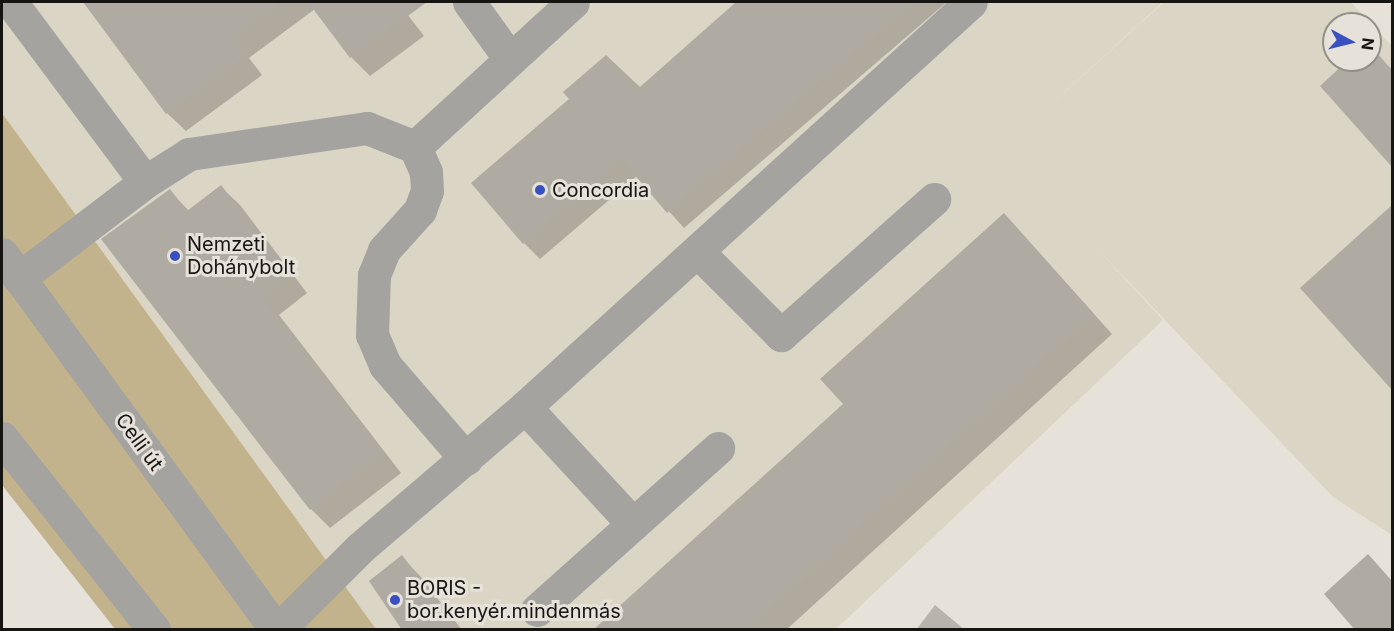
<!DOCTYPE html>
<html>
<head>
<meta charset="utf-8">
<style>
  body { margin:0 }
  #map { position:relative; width:1394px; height:631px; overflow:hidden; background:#e6e2d9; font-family:Inter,sans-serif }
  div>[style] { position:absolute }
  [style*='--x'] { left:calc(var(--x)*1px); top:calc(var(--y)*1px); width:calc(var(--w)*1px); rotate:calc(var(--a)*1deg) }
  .built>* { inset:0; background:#dbd5c5 }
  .green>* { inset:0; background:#c2b38c }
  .shadow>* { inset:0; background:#0003 }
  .building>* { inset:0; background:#afaba3 }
  .minor>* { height:33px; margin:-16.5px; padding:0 16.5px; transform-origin:16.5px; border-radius:16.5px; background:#a4a39f }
  .dots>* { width:16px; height:16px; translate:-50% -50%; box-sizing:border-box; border:3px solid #e6e2d9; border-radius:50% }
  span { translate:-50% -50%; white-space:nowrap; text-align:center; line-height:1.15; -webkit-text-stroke:6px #e6e2d9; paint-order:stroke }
  .poi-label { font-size:20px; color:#161511 }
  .left { translate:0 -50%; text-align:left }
  .street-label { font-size:20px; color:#161511 }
  .frame { position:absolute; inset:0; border:3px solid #161511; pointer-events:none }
  .north { position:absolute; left:1322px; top:12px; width:60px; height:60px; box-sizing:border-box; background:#e6e2d9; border:2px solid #939089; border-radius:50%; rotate:97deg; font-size:16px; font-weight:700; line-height:24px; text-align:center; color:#161511 }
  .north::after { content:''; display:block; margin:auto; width:21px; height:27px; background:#3850c2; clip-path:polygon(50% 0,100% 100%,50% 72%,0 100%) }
</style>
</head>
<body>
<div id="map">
  <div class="built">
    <i style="clip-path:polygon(evenodd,2px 2px,1163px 2px,1002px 149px,1164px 2px,1351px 2px,1392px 46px,1392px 535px,1333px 497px,1088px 239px,1163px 320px,836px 629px,376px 629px,2px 113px,2px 2px,1334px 24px,1370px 24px,1370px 60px,1334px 60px,1334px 24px)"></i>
  </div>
  <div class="green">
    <i style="clip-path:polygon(2px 113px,376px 629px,115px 629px,2px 485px)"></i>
  </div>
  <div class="shadow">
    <i style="clip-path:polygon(85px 2px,398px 2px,424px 36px,370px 76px,351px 57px,315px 9px,249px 58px,262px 75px,186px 131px,167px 113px)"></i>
    <i style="clip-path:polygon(738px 2px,947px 2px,684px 228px,637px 176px,540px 259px,524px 243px,640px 89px)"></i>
    <i style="clip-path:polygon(1370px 47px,1392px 70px,1392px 165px,1322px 86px,1350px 60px,1370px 60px)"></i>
    <i style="clip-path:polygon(221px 187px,240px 205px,307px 293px,279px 315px,401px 473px,330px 528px,311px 509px,170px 191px,189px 211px)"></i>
    <i style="clip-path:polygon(1392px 207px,1392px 388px,1302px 288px)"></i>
    <i style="clip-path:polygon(1022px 234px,1112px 334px,786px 630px,595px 630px,845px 404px)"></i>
    <i style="clip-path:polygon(402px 557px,420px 576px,462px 630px,404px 630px)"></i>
    <i style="clip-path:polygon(1380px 569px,1392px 582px,1392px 630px,1357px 630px)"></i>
    <i style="clip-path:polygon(935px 605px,965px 630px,916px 630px)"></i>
  </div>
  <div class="building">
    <i style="clip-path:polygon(83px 2px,281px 2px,232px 38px,245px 56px,166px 114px)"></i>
    <i style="clip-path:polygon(308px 2px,427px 2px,350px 58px)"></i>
    <i style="clip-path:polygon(736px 2px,913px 2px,667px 213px,622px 160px,523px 244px,471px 183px,569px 99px,563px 92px,606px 55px,640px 87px)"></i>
    <i style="clip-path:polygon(1370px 45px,1392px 70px,1392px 167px,1320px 86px,1348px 60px,1370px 60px)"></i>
    <i style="clip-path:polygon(221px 185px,290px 273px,261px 296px,383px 453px,310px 510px,101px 239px,170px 189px,187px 211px)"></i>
    <i style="clip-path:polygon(1392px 205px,1392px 390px,1300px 288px)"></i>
    <i style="clip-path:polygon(1004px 213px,1094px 314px,746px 630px,593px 630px,843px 404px,820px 379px)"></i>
    <i style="clip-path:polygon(1368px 554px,1392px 581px,1392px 630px,1355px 630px,1324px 594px)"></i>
    <i style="clip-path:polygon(402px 555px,459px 630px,402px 630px,369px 581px)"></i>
  </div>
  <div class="minor">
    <i style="--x:11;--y:2;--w:224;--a:53.3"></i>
    <i style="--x:145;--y:182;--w:52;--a:-32.5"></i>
    <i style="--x:189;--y:154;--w:180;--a:-8.3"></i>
    <i style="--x:367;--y:128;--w:52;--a:21.6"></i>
    <i style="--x:469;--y:2;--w:70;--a:54.3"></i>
    <i style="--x:697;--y:251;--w:119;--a:45"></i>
    <i style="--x:781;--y:335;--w:205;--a:-41.6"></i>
    <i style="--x:2;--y:254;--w:465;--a:53.9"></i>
    <i style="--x:19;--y:278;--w:158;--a:-37.3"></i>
    <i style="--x:525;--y:407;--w:159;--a:47.3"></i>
    <i style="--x:2;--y:438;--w:245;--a:51.6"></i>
    <i style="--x:466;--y:459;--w:124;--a:-130.8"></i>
    <i style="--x:385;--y:365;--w:33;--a:-113"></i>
    <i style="--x:372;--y:335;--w:60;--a:-88.1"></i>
    <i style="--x:374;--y:275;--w:27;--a:-68"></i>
    <i style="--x:384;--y:250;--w:54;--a:-48"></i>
    <i style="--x:420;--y:210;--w:20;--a:-70"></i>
    <i style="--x:427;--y:191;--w:19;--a:-93"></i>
    <i style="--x:426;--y:172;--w:27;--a:-114"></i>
    <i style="--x:415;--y:147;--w:214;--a:-42.5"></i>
    <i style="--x:537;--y:610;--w:243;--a:-41.8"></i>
    <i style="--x:278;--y:630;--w:116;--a:-45"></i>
    <i style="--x:360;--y:548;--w:217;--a:-40.5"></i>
    <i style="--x:525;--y:407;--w:602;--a:-42.24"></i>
  </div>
  <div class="dots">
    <i style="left:540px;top:190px;background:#3850c2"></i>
    <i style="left:175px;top:256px;background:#3850c2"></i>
    <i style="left:395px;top:600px;background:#3850c2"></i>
  </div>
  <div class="poi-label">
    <span class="left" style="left:552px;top:190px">Concordia</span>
    <span class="left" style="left:187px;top:256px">Nemzeti<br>Dohánybolt</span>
    <span class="left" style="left:407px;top:600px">BORIS -<br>bor.kenyér.mindenmás</span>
  </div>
  <div class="street-label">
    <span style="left:139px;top:442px;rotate:54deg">Celli út</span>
  </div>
  <div class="frame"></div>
  <div class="north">N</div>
</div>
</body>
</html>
